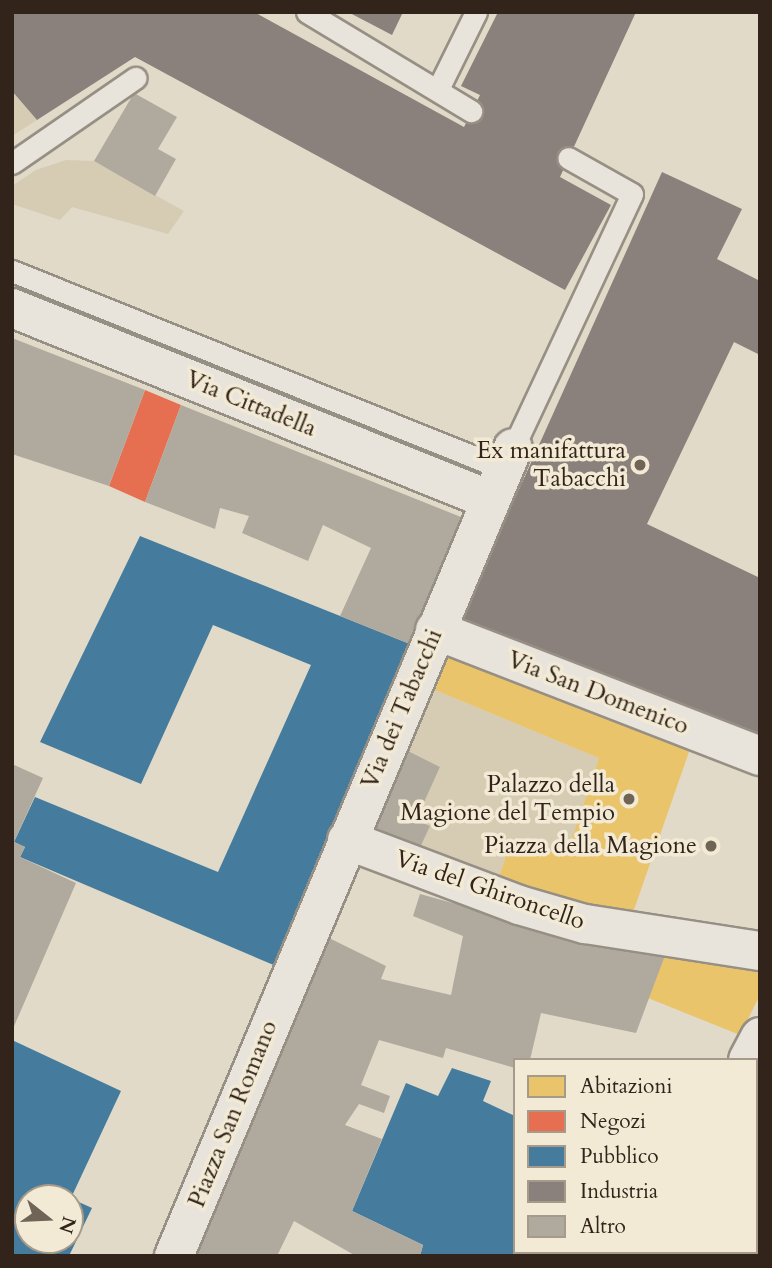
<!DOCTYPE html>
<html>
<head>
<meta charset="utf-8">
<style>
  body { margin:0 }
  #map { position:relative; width:772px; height:1268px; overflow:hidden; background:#e2dac8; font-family:Cardo,serif }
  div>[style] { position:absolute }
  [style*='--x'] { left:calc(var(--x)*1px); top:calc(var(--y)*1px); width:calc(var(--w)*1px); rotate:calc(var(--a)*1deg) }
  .green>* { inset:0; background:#d6cbb3 }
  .homes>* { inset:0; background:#e9c46a }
  .shops>* { inset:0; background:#e76f51 }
  .public>* { inset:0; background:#457b9d }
  .industry>* { inset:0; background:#8a817c }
  .building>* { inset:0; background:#b0aa9e }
  .roads { filter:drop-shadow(2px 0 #968f84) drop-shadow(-2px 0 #968f84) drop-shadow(0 2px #968f84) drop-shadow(0 -2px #968f84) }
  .lane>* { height:21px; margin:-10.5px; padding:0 10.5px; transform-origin:10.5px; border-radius:10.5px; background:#e8e4dc }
  .street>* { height:38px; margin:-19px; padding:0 19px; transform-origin:19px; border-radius:19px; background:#e8e4dc }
  .dots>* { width:19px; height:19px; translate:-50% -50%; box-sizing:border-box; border:4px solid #f3ead5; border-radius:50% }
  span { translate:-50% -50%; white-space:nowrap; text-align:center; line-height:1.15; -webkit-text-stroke:7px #f3ead5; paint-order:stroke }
  .street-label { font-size:24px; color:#32241a }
  .poi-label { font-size:24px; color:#32241a }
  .right { translate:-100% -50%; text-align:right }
  .frame { position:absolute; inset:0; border:14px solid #32241a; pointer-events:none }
  .legend { position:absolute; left:513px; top:1058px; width:245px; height:196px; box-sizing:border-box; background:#f3ead5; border:2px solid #a69b8a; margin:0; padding:9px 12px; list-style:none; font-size:21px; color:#32241a }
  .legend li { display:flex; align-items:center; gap:14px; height:35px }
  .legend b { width:35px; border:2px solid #a69b8a }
  .north { position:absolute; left:14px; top:1184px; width:70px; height:70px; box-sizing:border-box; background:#f3ead5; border:2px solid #a69b8a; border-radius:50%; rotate:108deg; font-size:19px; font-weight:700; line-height:28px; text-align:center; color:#32241a }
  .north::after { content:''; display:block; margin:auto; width:24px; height:32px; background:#706457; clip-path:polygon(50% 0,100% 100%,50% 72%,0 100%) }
</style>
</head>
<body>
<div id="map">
  <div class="green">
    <i style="clip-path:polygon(12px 91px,37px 120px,12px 136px)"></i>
    <i style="clip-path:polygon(66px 160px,94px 161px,184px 211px,168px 234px,72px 207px,60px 220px,12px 204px,12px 186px,36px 170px)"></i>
    <i style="clip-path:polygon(435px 690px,599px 758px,566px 856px,512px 840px,497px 882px,419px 850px,430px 826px,416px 820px,440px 767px,408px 751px)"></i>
  </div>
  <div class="homes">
    <i style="clip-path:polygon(451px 650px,690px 749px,629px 924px,497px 882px,512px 840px,566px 856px,599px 758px,435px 690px)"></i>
    <i style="clip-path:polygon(670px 942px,760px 957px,760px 995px,740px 1035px,648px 998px)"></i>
  </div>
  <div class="shops">
    <i style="clip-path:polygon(145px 390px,181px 405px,145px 502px,109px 486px)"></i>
    <i style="clip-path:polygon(756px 1235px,760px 1256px,671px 1256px,756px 1252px)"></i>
  </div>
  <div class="public">
    <i style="clip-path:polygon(140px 536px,415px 646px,276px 966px,20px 857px,25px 847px,14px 842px,35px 797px,218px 872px,311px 665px,213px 625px,141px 784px,40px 742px)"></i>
    <i style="clip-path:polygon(12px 1040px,121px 1091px,71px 1198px,28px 1198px,28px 1240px,70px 1240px,70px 1198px,92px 1208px,69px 1256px,12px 1256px)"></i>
    <i style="clip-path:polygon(452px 1068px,491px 1081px,483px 1101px,515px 1116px,515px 1252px,641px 1252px,639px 1256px,420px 1256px,423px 1245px,352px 1211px,406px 1083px,438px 1096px)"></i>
  </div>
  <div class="industry">
    <i style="clip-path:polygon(12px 12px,254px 12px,464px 127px,480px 95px,461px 86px,498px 12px,636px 12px,560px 177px,611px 205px,565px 290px,135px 57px,37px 120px,12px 91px)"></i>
    <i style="clip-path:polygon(348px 12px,403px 12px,392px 35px)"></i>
    <i style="clip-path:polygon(662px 172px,742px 209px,717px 259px,760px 281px,760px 355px,734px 342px,647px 524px,760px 578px,760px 745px,461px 618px)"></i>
  </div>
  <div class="building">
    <i style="clip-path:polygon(134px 93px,177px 117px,158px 149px,176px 159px,155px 196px,94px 161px)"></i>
    <i style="clip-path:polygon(12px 338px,145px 390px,109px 486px,12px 454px)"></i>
    <i style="clip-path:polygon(181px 405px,471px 521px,415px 646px,340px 616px,371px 548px,323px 525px,308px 561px,242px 533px,249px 516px,220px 508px,215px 529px,145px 502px)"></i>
    <i style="clip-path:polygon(408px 751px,440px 767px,416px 820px,430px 826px,419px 850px,373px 829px)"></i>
    <i style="clip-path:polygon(12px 764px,43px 778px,14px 842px,25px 847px,20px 857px,76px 883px,12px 1031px)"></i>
    <i style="clip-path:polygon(420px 894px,536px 926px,670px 942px,636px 1033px,541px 1013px,530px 1060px,515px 1060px,515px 1068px,446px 1048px,443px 1058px,379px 1040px,361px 1085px,390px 1096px,384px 1113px,359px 1104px,345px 1125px,382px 1139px,352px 1211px,423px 1245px,420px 1256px,356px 1256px,294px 1221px,277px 1256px,191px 1256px,325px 936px,386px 966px,381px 979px,451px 995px,463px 936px,413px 916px)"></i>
    <i style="clip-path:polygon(756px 1115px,760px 1116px,760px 1236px,756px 1235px)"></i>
  </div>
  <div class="roads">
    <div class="lane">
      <i style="--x:307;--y:12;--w:192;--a:31.1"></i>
      <i style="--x:438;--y:89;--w:86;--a:-63.7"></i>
      <i style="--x:12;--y:163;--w:150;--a:-34.6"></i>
      <i style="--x:12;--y:271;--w:530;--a:21.92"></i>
      <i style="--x:513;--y:448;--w:280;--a:-64.9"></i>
      <i style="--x:632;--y:194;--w:73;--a:-150.6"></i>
    </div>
    <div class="street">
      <i style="--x:12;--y:308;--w:515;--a:21.88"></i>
      <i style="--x:435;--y:630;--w:349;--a:21.2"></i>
      <i style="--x:347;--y:840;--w:184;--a:20.7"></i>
      <i style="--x:519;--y:905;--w:69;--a:16.1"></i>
      <i style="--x:585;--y:924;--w:177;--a:8.8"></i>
      <i style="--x:748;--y:1060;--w:26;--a:-62"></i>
      <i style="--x:756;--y:1101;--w:4;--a:14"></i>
      <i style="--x:174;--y:1256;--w:876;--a:-67.24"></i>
      <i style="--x:659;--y:1256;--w:4;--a:-76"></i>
    </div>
  </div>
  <div class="dots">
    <i style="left:640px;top:465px;background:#706457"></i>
    <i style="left:629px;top:799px;background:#706457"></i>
    <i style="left:711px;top:846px;background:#706457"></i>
  </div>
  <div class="street-label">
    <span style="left:251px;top:404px;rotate:22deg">Via Cittadella</span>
    <span style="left:598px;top:693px;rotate:21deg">Via San Domenico</span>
    <span style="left:402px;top:709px;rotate:-67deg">Via dei Tabacchi</span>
    <span style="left:490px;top:890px;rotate:19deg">Via del Ghironcello</span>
    <span style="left:233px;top:1114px;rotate:-68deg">Piazza San Romano</span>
  </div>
  <div class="poi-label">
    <span class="right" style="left:626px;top:465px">Ex manifattura<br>Tabacchi</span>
    <span class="right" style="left:615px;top:799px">Palazzo della<br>Magione del Tempio</span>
    <span class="right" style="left:697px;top:846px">Piazza della Magione</span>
  </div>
  <div class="frame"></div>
  <ul class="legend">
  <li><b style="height:19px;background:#e9c46a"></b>Abitazioni</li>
  <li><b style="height:19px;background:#e76f51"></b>Negozi</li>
  <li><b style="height:19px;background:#457b9d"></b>Pubblico</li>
  <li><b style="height:19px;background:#8a817c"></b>Industria</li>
  <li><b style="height:19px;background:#b0aa9e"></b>Altro</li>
  </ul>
  <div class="north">N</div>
</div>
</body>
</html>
